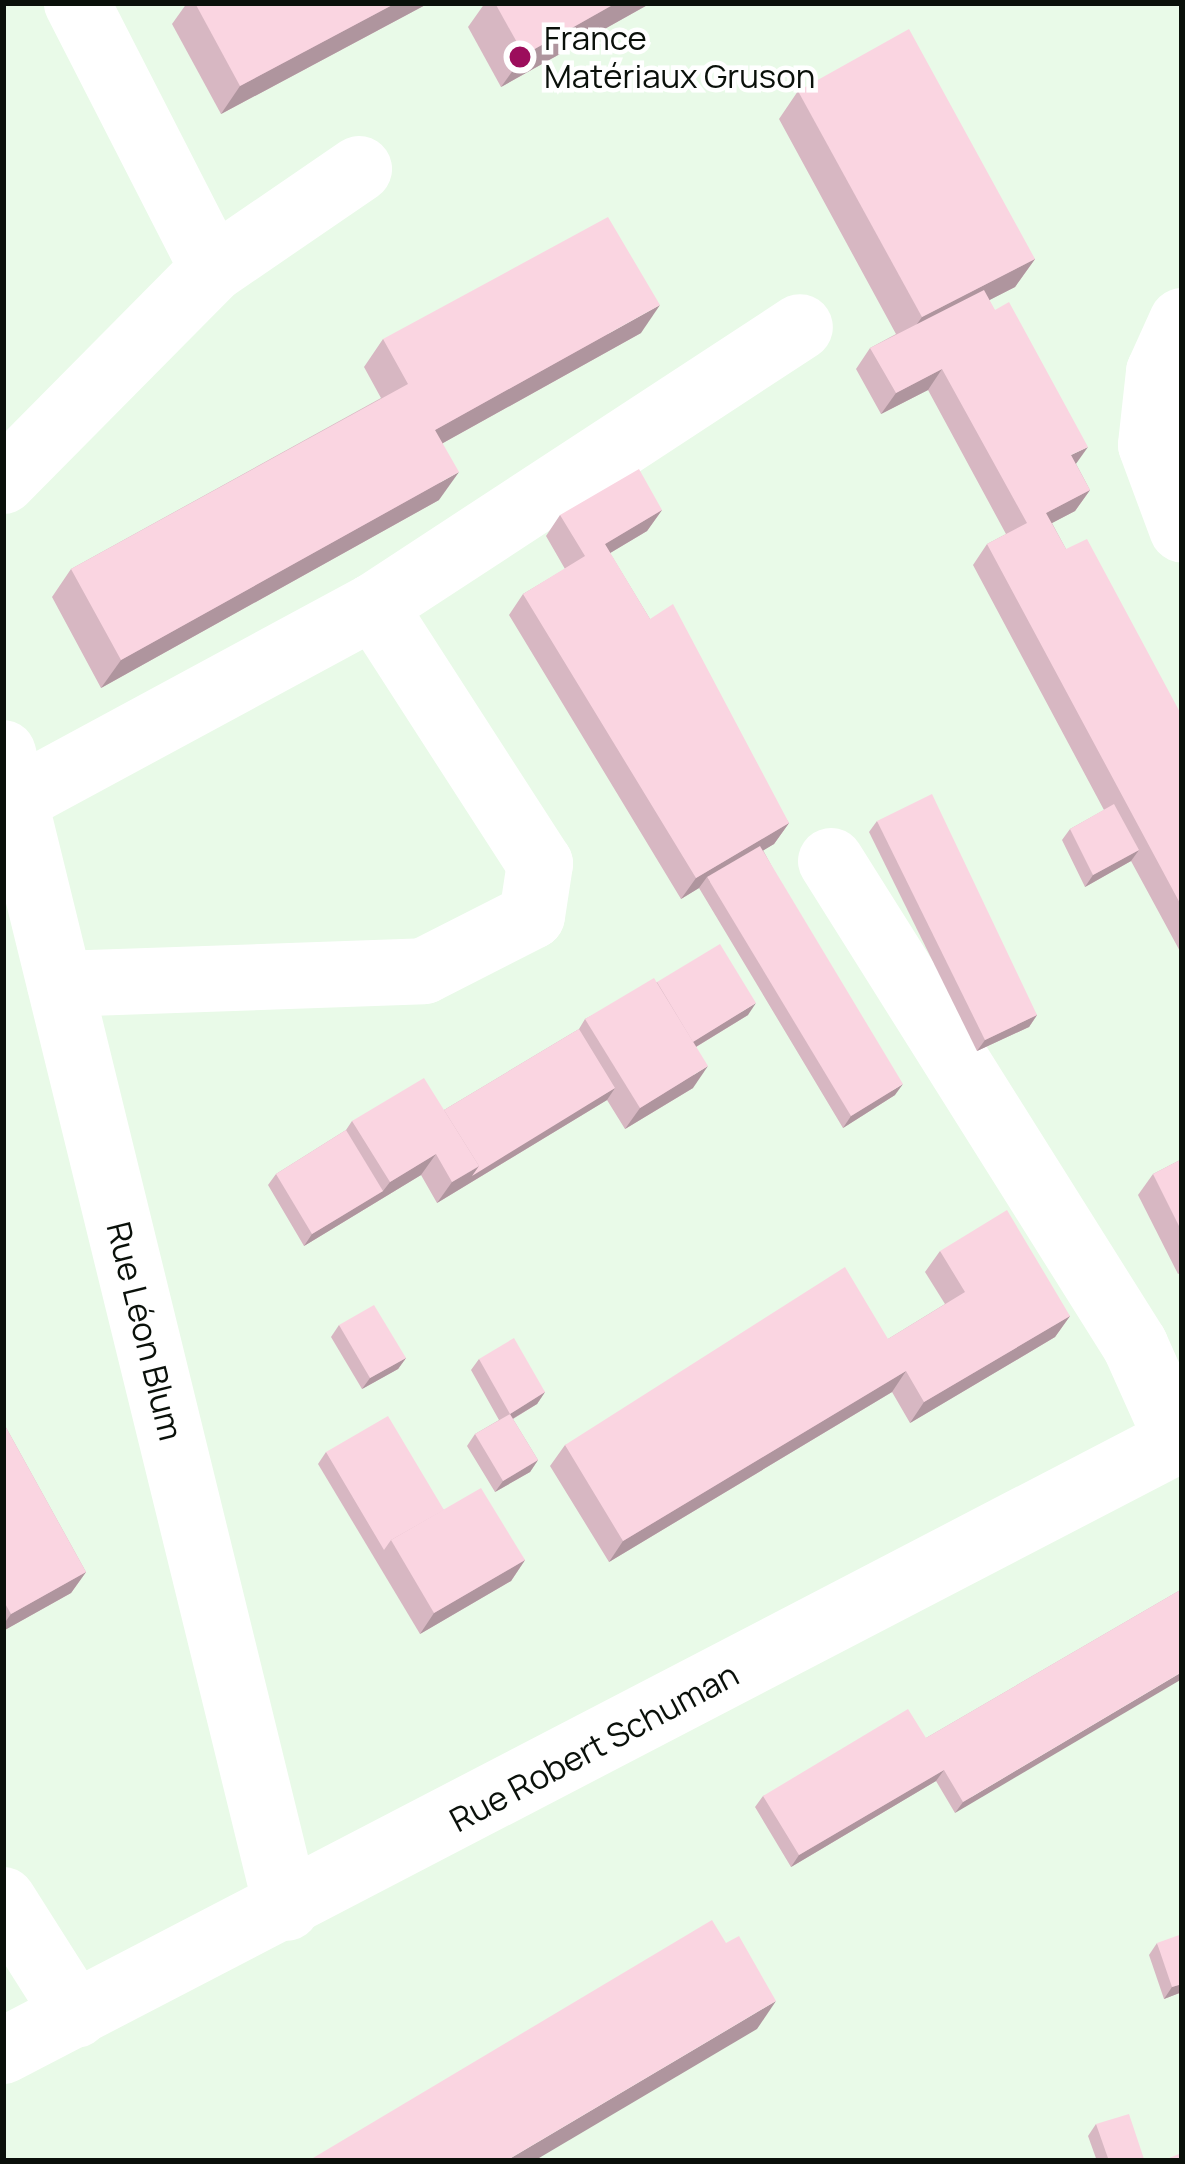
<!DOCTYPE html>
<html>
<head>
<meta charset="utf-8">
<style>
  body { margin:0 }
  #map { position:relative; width:1185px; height:2164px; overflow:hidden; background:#e9fae8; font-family:Manrope,sans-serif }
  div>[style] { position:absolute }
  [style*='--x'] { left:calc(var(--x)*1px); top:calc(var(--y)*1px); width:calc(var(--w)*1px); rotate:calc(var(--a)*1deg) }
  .minor>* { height:66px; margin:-33px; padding:0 33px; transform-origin:33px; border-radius:33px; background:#fff }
  .wall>* { inset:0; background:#d7b7c2 }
  .shaded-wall>* { inset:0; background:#af959e }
  .building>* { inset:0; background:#fad5e1 }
  .dots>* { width:33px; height:33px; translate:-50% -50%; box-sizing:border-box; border:6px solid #fff; border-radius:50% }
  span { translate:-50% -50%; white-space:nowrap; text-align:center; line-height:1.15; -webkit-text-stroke:9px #fff; paint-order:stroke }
  .poi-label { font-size:33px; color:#0a100a }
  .left { translate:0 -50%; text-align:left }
  .street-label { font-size:33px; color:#0a100a }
  .frame { position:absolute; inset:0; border:6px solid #0a100a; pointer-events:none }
</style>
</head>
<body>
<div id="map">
  <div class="minor">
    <i style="--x:213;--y:269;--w:177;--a:-34.4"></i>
    <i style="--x:1182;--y:321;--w:56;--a:114.3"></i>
    <i style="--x:1159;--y:372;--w:73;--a:96.3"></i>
    <i style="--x:1151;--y:445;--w:90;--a:69.7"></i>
    <i style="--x:3;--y:481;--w:298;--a:-45.3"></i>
    <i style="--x:213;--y:269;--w:299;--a:-117.1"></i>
    <i style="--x:3;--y:753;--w:1189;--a:76.19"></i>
    <i style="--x:15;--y:800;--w:408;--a:-28.4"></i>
    <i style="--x:374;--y:606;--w:509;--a:-33.22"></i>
    <i style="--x:831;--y:861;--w:572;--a:57.87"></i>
    <i style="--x:1135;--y:1345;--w:105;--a:65.9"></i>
    <i style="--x:60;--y:984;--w:364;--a:-2"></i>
    <i style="--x:424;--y:971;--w:121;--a:-27"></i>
    <i style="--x:532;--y:916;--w:53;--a:-81.3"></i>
    <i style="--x:540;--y:864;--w:307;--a:-122.8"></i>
    <i style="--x:3;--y:1900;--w:136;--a:57.6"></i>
    <i style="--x:3;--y:2051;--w:1329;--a:-27.47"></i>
  </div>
  <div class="wall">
    <i style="clip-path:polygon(187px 3px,429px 3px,221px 114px,172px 24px)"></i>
    <i style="clip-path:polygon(485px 3px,651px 3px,501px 87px,468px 27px)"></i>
    <i style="clip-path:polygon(798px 91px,1035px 259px,1015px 287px,989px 300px,1090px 490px,1075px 511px,1052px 523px,1066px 549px,1182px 716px,1182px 955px,1131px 861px,1085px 887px,1062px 840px,1070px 829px,1104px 810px,973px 565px,987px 544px,1006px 534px,928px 390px,881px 414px,856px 369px,870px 348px,896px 334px,779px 119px)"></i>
    <i style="clip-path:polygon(641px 333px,443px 443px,439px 500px,101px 688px,52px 597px,71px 569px,381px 398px,364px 367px,383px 339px)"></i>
    <i style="clip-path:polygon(662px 510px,647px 531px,610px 553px,650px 619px,789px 823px,774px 844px,763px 850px,895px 1095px,843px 1128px,699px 888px,681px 899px,509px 615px,523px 594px,565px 569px,546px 536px,560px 515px)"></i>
    <i style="clip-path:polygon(877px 821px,1037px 1015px,1029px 1027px,977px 1051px,869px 832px)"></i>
    <i style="clip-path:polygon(657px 982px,748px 1015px,696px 1047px,693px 1088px,625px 1129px,607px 1100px,437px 1203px,421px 1175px,304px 1246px,268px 1185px,276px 1174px,346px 1130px,352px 1121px,444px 1110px,579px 1029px,585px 1019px)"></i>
    <i style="clip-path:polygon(1182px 1159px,1182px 1272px,1178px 1274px,1138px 1195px,1153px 1174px)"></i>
    <i style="clip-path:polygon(940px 1251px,1070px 1316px,1055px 1337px,910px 1423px,892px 1392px,609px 1562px,550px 1466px,565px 1445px,888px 1339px,945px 1304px,925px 1272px)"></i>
    <i style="clip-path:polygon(339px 1325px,406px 1358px,398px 1369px,362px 1389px,331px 1337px)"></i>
    <i style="clip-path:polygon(479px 1359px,545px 1392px,537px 1404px,513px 1419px,538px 1460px,530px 1472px,495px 1492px,467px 1446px,475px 1434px,499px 1420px,471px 1370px)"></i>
    <i style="clip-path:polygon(3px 1422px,86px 1572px,71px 1593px,3px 1631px)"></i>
    <i style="clip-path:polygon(326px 1452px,444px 1510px,525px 1560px,511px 1581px,420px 1634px,318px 1464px)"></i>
    <i style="clip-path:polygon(1182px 1589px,955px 1813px,936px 1781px,791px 1867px,755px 1807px,763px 1796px,926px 1738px)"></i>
    <i style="clip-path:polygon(1157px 1943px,1182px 1992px,1164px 1999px,1149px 1955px)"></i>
    <i style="clip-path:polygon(1096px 2124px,1143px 2161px,1097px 2161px,1088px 2136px)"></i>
  </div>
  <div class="shaded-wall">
    <i style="clip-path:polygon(396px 3px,429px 3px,221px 114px,240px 86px)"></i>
    <i style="clip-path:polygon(616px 3px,651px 3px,501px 87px,524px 55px)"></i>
    <i style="clip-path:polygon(1035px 259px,1015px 287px,902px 345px,922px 317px)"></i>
    <i style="clip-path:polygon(660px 305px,641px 333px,416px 458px,435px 430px)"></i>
    <i style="clip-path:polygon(942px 369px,928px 390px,881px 414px,896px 393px)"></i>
    <i style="clip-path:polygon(1088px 447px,1073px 468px,1071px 455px)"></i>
    <i style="clip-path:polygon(459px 472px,439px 500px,101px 688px,121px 660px)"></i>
    <i style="clip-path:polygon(1090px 490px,1075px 511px,1031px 534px,1046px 513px)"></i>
    <i style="clip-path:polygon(662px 510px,647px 531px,590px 565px,605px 544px)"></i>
    <i style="clip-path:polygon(789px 823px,774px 844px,710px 882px,707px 877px,699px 888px,681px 899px,696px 878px)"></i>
    <i style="clip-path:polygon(1139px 850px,1131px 861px,1085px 887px,1093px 875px)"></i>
    <i style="clip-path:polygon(756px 1003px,748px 1015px,676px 1059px,684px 1047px)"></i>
    <i style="clip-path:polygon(1037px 1015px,1029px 1027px,977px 1051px,985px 1040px)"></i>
    <i style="clip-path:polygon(708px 1066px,693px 1088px,625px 1129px,640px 1108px)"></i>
    <i style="clip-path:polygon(903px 1084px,895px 1095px,843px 1128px,851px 1116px)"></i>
    <i style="clip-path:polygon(615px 1088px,607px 1100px,437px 1203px,452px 1182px)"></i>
    <i style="clip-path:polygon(436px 1154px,421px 1175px,304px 1246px,312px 1234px,383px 1191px,390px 1182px)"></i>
    <i style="clip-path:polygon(1070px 1316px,1055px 1337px,910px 1423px,924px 1402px)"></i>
    <i style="clip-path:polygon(406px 1358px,398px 1369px,362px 1389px,370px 1378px)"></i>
    <i style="clip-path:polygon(906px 1371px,892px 1392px,609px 1562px,623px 1541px)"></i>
    <i style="clip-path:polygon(545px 1392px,537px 1404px,502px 1425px,510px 1414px)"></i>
    <i style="clip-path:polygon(538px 1460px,530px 1472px,495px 1492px,503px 1481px)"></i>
    <i style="clip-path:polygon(525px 1560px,511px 1581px,420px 1634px,434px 1613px)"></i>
    <i style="clip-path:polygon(86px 1572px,71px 1593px,3px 1631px,3px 1625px,11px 1614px)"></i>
    <i style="clip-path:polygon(1182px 1672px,1182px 1679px,955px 1813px,963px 1802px)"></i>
    <i style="clip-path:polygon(944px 1770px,936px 1781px,791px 1867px,799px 1855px)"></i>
    <i style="clip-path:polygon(1182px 1984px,1182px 1992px,1164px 1999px,1172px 1987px)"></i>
    <i style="clip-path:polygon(776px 2001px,757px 2029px,534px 2161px,506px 2161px)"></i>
  </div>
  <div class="building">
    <i style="clip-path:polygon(195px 3px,396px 3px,240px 86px)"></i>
    <i style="clip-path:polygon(495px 3px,616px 3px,524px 55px)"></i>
    <i style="clip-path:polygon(909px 29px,1035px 259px,922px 317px,798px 91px)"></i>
    <i style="clip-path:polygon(608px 217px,660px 305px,435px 430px,459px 472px,121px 660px,71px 569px,408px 384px,383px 339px)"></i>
    <i style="clip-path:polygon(984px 290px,995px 310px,1009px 302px,1088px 447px,1071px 455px,1090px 490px,1046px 513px,1066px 549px,1087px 539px,1182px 716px,1182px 907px,987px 544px,1027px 523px,942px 369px,896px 393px,870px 348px)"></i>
    <i style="clip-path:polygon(639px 469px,662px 510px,605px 544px,650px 619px,673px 604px,789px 823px,696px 878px,523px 594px,585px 556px,560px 515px)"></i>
    <i style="clip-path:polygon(932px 794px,1037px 1015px,985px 1040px,877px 821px)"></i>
    <i style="clip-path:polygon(1114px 804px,1139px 850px,1093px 875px,1070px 829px)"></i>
    <i style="clip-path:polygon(760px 846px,903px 1084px,851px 1116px,707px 877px)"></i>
    <i style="clip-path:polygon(720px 944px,756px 1003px,693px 1042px,657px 982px)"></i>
    <i style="clip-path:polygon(654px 978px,708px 1066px,640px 1108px,585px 1019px)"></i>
    <i style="clip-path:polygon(579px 1029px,615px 1088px,472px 1176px,479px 1166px,444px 1110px)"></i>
    <i style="clip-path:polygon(424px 1078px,479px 1166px,452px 1182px,436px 1154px,390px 1182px,352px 1121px)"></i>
    <i style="clip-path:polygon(346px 1130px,383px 1191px,312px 1234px,276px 1174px)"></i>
    <i style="clip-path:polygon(1182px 1159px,1182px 1232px,1153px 1174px)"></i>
    <i style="clip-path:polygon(1007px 1210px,1070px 1316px,924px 1402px,906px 1371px,623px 1541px,565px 1445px,845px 1267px,888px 1339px,965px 1292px,940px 1251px)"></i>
    <i style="clip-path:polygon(374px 1305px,406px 1358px,370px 1378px,339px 1325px)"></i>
    <i style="clip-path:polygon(514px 1338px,545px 1392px,510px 1414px,479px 1359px)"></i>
    <i style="clip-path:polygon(510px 1414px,538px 1460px,503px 1481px,475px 1434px)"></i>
    <i style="clip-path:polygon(388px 1416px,444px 1510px,391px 1540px,384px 1550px,326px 1452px)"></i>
    <i style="clip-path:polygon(3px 1422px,86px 1572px,11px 1614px,3px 1600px)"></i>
    <i style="clip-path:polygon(481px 1488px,525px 1560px,434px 1613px,391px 1540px)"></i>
    <i style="clip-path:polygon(1182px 1589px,1182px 1672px,963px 1802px,944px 1770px,799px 1855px,763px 1796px,908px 1709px,926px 1738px)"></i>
    <i style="clip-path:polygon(712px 1920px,726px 1943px,739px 1936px,776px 2001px,506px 2161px,308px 2161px)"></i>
    <i style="clip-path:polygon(1182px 1934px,1182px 1984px,1172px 1987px,1157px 1943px)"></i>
    <i style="clip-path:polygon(1129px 2114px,1144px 2159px,1139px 2161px,1109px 2161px,1096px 2124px)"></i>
    <i style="clip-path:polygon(1179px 2154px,1182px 2161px,1162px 2161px)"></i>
  </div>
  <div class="dots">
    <i style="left:520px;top:57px;background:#9c0e5c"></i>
  </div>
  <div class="poi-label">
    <span class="left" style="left:544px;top:57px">France<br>Matériaux Gruson</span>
  </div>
  <div class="street-label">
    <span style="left:145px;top:1331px;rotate:76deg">Rue Léon Blum</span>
    <span style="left:594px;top:1747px;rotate:-28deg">Rue Robert Schuman</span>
  </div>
  <div class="frame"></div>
</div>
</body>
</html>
